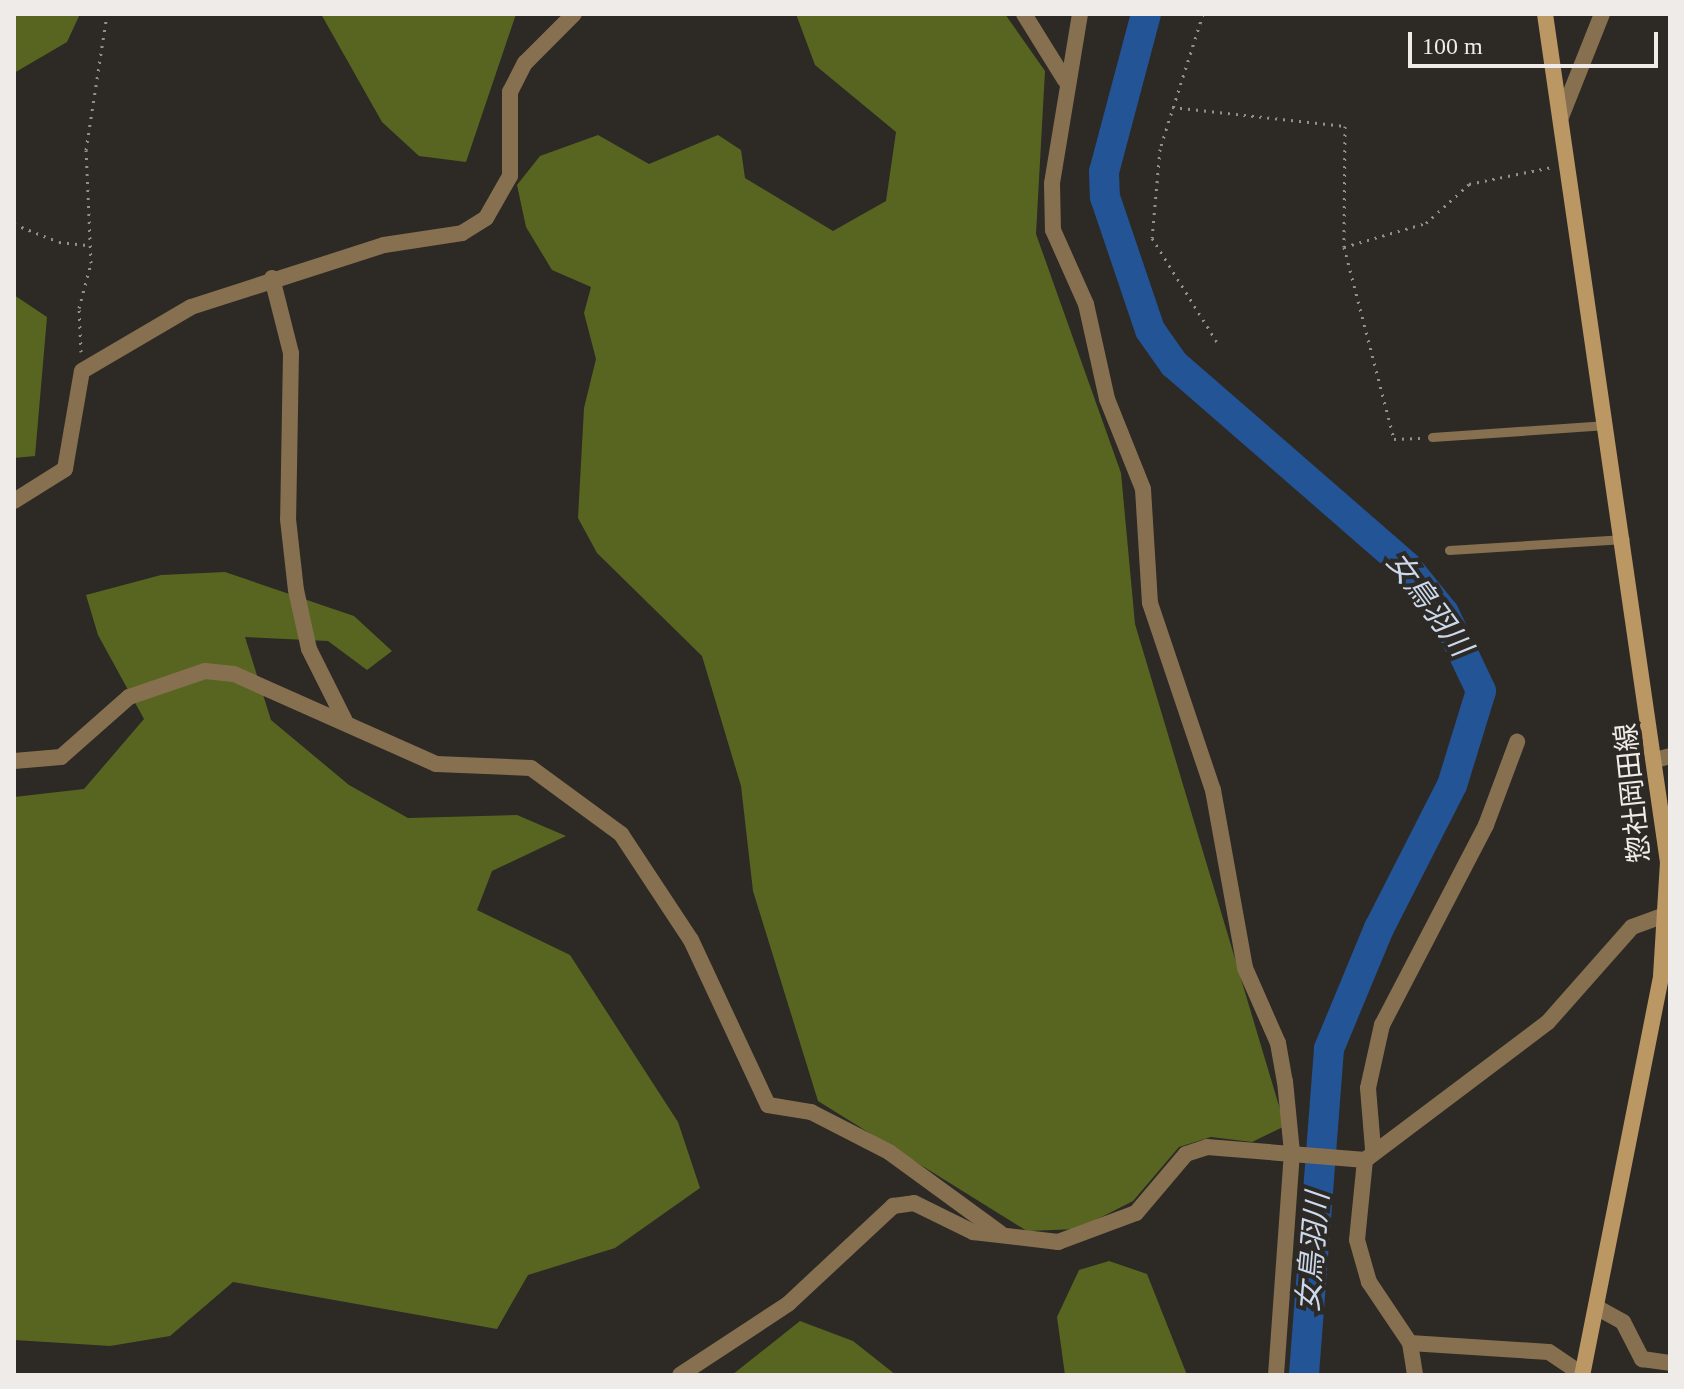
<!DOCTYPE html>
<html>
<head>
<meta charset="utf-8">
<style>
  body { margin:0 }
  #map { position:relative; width:1684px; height:1389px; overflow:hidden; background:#2d2925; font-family:"Times New Roman","Noto Sans JP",serif }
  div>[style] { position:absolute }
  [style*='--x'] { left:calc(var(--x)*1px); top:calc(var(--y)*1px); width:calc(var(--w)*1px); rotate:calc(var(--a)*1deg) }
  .forest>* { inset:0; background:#576520 }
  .river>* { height:30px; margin:-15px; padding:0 15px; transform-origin:15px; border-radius:15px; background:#235495 }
  .path>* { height:3px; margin-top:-1.5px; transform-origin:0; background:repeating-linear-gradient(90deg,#938f8c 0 2px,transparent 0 8px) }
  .lane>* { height:9px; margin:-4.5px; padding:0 4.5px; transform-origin:4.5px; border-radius:4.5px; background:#867050 }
  .street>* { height:16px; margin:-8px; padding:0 8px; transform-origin:8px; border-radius:8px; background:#867050 }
  .secondary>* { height:16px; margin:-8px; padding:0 8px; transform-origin:8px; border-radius:8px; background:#ba9763 }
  span { translate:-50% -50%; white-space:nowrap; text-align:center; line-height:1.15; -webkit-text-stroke:8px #2d2925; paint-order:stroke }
  .street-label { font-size:28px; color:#eeebe8 }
  .water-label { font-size:30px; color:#ccd9ec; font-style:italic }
  .frame { position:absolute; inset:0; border:16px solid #eeebe8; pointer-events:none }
  .scale { position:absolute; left:1408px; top:32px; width:250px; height:36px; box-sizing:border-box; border:4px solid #eeebe8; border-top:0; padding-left:10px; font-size:24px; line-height:28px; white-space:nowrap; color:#eeebe8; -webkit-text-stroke:6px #2d2925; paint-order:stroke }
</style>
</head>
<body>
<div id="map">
  <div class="forest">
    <i style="clip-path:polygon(14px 14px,80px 14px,67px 42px,14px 73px)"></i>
    <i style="clip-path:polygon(321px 14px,516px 14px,466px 162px,419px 156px,382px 122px)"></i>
    <i style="clip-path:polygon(796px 14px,1005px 14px,1045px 71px,1036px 234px,1121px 473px,1135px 624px,1285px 1126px,1252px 1142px,1211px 1137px,1179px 1147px,1133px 1201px,1078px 1229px,1027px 1231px,818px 1101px,753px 891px,741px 786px,702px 656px,597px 553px,578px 518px,584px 408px,596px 359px,584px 313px,591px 287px,552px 270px,526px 227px,517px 185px,540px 156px,598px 135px,649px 164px,718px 135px,741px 150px,745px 178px,833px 231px,886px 201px,896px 132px,815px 65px)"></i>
    <i style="clip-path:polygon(14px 295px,47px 317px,35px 456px,14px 458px)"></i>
    <i style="clip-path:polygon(225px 572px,354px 616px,392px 651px,367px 670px,328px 641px,245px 637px,271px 720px,349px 785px,408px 818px,517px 815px,566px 836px,492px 871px,477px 910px,570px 955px,678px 1122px,700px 1188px,615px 1248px,528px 1275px,497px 1329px,233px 1282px,170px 1336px,110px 1346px,14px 1340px,14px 797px,84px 789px,144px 719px,98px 635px,86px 595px,161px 575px)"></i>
    <i style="clip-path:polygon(1109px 1261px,1147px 1274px,1187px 1375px,1065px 1375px,1057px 1317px,1079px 1270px)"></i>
    <i style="clip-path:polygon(800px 1321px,853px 1341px,896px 1375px,732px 1375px)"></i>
  </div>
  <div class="river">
    <i style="--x:1146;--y:14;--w:163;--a:104.9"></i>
    <i style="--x:1104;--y:172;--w:25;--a:88"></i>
    <i style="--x:1105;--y:197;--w:140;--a:71.3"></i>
    <i style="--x:1150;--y:330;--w:42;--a:54.8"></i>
    <i style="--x:1174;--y:364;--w:308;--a:41"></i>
    <i style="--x:1406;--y:566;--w:60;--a:51"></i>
    <i style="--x:1444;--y:613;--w:86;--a:64.6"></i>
    <i style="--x:1481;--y:691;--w:98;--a:107.1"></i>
    <i style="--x:1452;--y:785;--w:161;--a:117"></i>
    <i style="--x:1379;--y:928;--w:131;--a:112.5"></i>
    <i style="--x:1329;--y:1049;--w:327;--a:94.4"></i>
  </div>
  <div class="path">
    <i style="--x:1203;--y:14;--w:142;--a:107.7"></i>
    <i style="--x:1160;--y:149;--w:89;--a:95.1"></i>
    <i style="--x:1152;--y:238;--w:123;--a:58"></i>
    <i style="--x:1172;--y:107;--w:174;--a:6.3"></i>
    <i style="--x:1345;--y:126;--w:121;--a:90.5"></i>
    <i style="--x:1344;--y:247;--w:198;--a:75.4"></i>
    <i style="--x:1394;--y:439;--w:26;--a:-2"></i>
    <i style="--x:14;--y:224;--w:48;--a:21.8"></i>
    <i style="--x:59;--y:242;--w:30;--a:6"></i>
    <i style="--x:1344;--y:247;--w:85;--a:-16.3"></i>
    <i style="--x:1426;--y:223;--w:58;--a:-42.2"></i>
    <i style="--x:1469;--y:184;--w:85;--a:-11.6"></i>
    <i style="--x:81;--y:352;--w:44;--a:-92.6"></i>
    <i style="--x:79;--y:308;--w:47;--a:-75.1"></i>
    <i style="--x:91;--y:263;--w:113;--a:-92.5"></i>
    <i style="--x:86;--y:150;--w:138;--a:-81.2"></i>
  </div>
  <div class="lane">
    <i style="--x:1432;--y:437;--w:175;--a:-3.9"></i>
    <i style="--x:1449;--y:550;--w:176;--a:-3.6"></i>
  </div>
  <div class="street">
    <i style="--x:1024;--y:14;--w:78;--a:58.2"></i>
    <i style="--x:1080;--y:14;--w:172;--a:99.4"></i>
    <i style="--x:1052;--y:184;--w:46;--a:88.8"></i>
    <i style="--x:1053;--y:230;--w:81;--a:66"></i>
    <i style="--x:1086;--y:304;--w:97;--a:77.5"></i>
    <i style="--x:1107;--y:399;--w:97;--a:68.2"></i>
    <i style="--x:1143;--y:489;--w:114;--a:86.5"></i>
    <i style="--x:1150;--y:603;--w:197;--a:71.4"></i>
    <i style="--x:1213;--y:790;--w:181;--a:79.8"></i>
    <i style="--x:1245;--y:968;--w:82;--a:66.3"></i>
    <i style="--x:1278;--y:1043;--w:39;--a:80"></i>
    <i style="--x:1285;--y:1081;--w:71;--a:84.4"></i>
    <i style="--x:1292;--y:1152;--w:224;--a:94.1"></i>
    <i style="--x:1561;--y:117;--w:111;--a:-68.3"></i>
    <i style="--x:272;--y:278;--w:77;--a:75.8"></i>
    <i style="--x:291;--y:353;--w:166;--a:91"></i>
    <i style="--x:288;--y:519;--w:71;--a:83.6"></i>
    <i style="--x:296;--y:590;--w:60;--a:77.6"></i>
    <i style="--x:309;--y:649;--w:80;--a:63.4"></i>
    <i style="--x:14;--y:501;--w:60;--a:-32.1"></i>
    <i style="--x:65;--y:469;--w:99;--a:-80.2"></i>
    <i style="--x:82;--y:371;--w:126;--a:-30.4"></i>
    <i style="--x:191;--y:307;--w:203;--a:-17.8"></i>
    <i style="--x:384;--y:245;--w:79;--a:-8.7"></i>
    <i style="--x:462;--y:233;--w:28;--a:-32"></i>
    <i style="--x:486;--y:218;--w:48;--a:-60.3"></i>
    <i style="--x:510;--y:176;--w:84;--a:-90"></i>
    <i style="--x:510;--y:92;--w:33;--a:-63"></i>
    <i style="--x:525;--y:63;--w:69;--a:-45"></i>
    <i style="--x:1659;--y:759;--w:11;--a:-15"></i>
    <i style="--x:14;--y:761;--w:47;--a:-4.9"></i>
    <i style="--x:61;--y:757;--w:91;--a:-41.4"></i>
    <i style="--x:129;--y:697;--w:80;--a:-18.9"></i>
    <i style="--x:205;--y:671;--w:29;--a:6"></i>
    <i style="--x:234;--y:674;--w:221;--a:24"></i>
    <i style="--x:436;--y:764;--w:95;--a:2.4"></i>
    <i style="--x:531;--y:768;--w:112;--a:36.3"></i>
    <i style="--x:621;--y:834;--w:127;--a:56.6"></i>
    <i style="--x:691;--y:940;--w:182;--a:65"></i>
    <i style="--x:768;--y:1105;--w:44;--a:9.2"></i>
    <i style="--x:811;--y:1112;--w:88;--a:27.1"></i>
    <i style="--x:889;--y:1152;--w:137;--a:36.1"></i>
    <i style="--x:1373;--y:1149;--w:61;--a:-94.7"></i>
    <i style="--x:1368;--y:1088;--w:65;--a:-77.5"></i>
    <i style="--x:1382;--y:1025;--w:225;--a:-62.5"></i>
    <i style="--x:1486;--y:825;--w:89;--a:-69.5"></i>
    <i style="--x:1365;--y:1160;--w:80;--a:95.7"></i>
    <i style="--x:1357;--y:1240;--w:44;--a:74.1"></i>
    <i style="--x:1369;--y:1282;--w:73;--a:56.1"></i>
    <i style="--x:1410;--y:1343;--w:139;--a:3.7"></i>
    <i style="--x:1549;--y:1352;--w:40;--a:34"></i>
    <i style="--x:1596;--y:1307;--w:31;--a:29"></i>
    <i style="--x:1623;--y:1322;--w:42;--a:62.8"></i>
    <i style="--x:1642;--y:1359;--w:28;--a:8"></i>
    <i style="--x:1410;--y:1343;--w:32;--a:81"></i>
    <i style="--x:680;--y:1375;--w:129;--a:-33.3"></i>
    <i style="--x:788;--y:1304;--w:144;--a:-43"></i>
    <i style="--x:893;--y:1206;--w:21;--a:-8"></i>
    <i style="--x:914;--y:1203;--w:66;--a:26.2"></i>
    <i style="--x:973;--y:1232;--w:86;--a:6.7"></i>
    <i style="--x:1058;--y:1242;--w:83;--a:-20.4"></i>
    <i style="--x:1136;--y:1213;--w:77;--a:-49.7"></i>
    <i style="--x:1186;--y:1154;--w:22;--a:-18"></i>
    <i style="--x:1207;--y:1147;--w:159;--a:4.7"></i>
    <i style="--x:1365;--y:1160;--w:229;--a:-37"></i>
    <i style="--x:1548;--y:1022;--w:127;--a:-48.5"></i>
    <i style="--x:1632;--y:927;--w:35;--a:-20"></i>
  </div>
  <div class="secondary">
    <i style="--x:1545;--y:14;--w:857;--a:81.75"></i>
    <i style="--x:1668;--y:862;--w:115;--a:93.5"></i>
    <i style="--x:1661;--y:977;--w:406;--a:101.2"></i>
  </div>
  <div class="street-label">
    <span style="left:1633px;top:793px;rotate:-96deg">惣社岡田線</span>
  </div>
  <div class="water-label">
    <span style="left:1429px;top:604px;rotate:54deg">女鳥羽川</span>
    <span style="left:1313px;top:1252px;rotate:-85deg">女鳥羽川</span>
  </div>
  <div class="frame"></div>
  <div class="scale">100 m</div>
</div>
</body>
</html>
